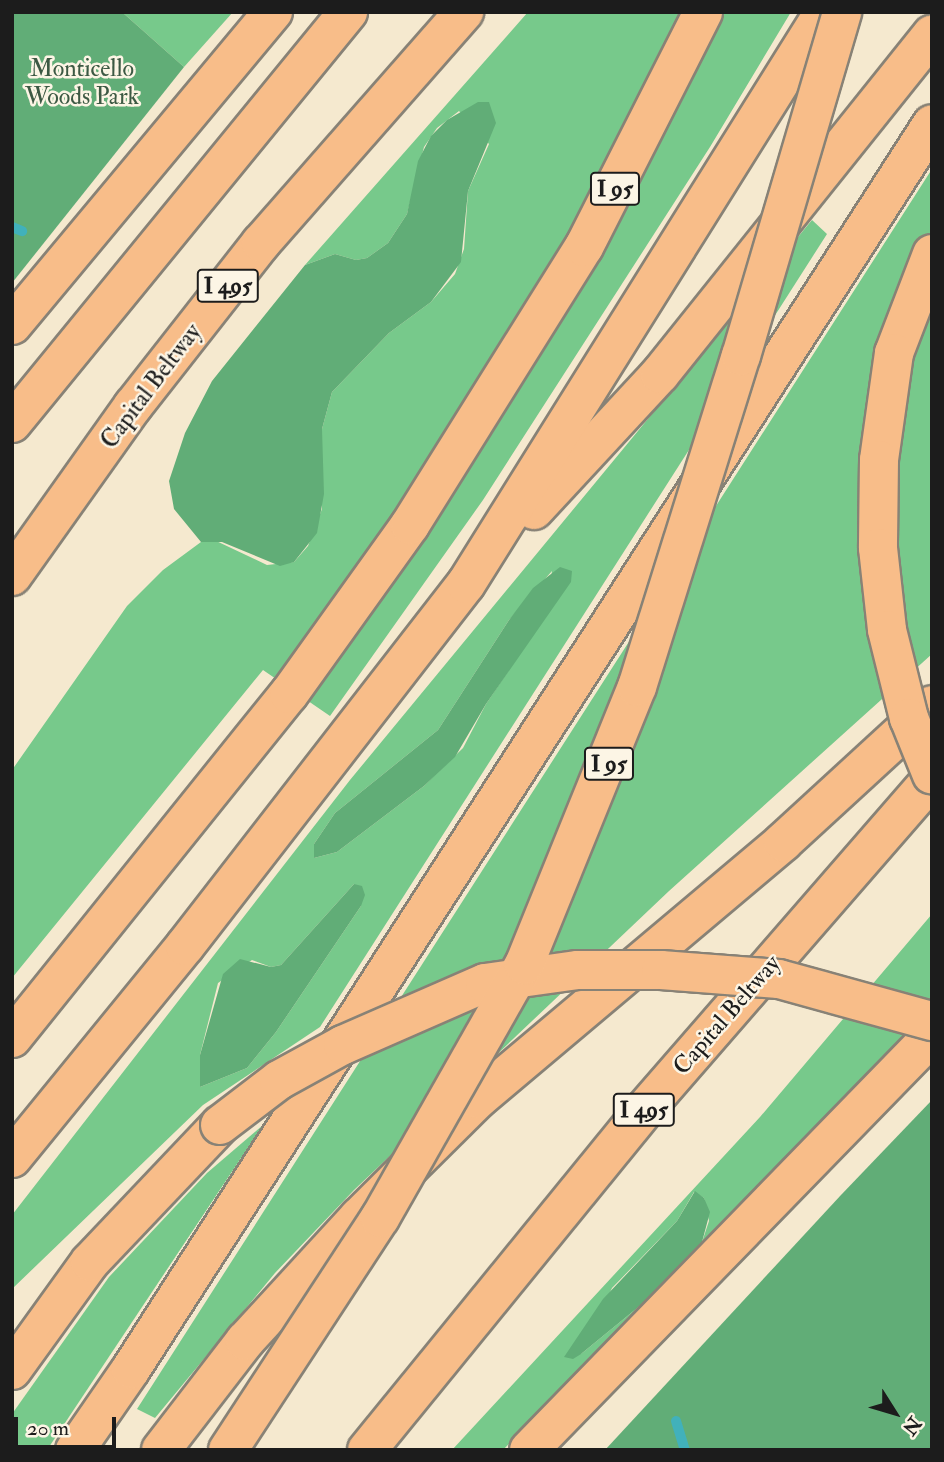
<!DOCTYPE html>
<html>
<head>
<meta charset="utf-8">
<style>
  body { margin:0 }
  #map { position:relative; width:944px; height:1462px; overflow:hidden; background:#f5e9cf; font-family:"IM FELL Double Pica",serif }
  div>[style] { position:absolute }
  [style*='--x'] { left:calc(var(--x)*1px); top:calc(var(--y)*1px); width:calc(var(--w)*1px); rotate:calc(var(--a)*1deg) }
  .green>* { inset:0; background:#77c98b }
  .forest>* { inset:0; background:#61ad77 }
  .stream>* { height:10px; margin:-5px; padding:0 5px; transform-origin:5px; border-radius:5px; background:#41b1bb }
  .roads { filter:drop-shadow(2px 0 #888276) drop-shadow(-2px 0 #888276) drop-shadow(0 2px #888276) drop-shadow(0 -2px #888276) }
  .highway>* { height:38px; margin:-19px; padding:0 19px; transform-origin:19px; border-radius:19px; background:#f8bd89 }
  .bridges { filter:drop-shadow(2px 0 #888276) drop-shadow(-2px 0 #888276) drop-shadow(0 2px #888276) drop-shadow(0 -2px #888276) }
  .highway-bridge>* { height:38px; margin:-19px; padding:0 19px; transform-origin:19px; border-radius:19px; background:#f8bd89 }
  span { translate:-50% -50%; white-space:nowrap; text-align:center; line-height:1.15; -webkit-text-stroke:5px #fcf5e5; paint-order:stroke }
  .shield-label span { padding:2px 5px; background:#fcf5e5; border:2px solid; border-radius:5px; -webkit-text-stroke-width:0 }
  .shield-label { font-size:23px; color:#1c1c1c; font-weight:700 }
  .park-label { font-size:24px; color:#3c5943 }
  .street-label { font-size:24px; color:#1c1c1c }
  .frame { position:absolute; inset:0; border:14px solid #1c1c1c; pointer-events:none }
  .north { position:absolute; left:860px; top:1378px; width:70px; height:70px; -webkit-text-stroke:5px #fcf5e5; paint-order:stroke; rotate:127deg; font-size:19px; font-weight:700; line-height:28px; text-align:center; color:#1c1c1c }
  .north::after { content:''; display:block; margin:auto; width:24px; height:32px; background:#1c1c1c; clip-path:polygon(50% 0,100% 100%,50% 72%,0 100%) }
  .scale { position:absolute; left:14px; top:1417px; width:102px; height:32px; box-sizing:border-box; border:4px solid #1c1c1c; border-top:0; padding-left:9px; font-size:21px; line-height:24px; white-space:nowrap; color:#1c1c1c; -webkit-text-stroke:5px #fcf5e5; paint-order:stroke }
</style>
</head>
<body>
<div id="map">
  <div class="green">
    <i style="clip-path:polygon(122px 12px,233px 12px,184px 67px)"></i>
    <i style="clip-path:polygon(528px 12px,791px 12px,710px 147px,483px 500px,330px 716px,263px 670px,12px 978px,12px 770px,127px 606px,163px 570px,201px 542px,212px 539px,267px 565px,294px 562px,308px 546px,322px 509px,322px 429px,332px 392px,389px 333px,431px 302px,455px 274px,464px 249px,468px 191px,489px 144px,459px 111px,437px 128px,424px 147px,407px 214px,388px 243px,367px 258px,356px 260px,335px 254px,305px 265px)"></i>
    <i style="clip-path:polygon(932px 169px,932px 654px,669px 891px,354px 1190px,275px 1273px,155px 1418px,137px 1409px)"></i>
    <i style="clip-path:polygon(evenodd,812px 220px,827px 234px,320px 1027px,203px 1105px,12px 1289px,12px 1215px,350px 780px,812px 220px,552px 571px,546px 615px,486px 704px,463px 748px,424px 786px,337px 852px,314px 858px,314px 844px,335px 813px,438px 730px,509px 620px,552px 571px,812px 220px,354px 884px,361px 906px,276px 1032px,247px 1068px,200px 1087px,200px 1055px,218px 983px,252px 960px,271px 967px,281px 965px,354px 884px)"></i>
    <i style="clip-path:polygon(932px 914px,932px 1007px,702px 1242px,709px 1221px,704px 1198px,694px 1192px,677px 1221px,612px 1288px,581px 1354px,642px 1304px,503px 1450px,452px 1450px,760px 1117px)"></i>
    <i style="clip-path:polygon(263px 1125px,47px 1450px,12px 1450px,12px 1414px,109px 1277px,207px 1173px)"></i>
  </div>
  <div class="forest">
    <i style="clip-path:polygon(12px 12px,122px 12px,184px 67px,12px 283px)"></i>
    <i style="clip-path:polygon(478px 102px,489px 102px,496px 123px,468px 191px,461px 262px,431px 302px,389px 333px,332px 392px,322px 429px,324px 494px,317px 533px,294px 562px,280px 566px,222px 542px,201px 542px,174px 509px,169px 481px,185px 433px,212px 381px,305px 265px,335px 254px,356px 260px,367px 258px,388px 243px,407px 214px,418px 161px,431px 136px,447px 120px)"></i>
    <i style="clip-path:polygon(560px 567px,572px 571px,571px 582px,486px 704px,455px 757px,424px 786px,337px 852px,314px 858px,314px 844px,335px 813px,438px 730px,509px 620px,533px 588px)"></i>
    <i style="clip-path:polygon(354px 884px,362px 886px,365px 895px,361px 906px,276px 1032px,247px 1068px,200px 1087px,200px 1055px,223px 974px,240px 959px,271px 967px,281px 965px)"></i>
    <i style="clip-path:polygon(932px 1100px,932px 1450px,605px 1450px,841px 1195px)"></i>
    <i style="clip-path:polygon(695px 1191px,704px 1198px,710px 1212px,702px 1242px,642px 1304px,581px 1354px,573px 1359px,564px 1357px,603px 1299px,677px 1221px)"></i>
  </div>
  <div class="stream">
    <i style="--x:12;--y:227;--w:11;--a:22"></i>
    <i style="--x:676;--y:1421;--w:30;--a:73"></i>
  </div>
  <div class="roads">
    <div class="highway">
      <i style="--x:12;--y:325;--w:408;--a:-50.2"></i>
      <i style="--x:12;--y:423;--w:531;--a:-50.73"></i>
      <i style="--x:534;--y:510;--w:185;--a:-47.2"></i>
      <i style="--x:660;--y:374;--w:435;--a:-51.3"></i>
      <i style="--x:12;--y:576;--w:209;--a:-54.6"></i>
      <i style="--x:133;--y:406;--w:207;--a:-51.9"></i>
      <i style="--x:261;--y:243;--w:308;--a:-48.7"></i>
      <i style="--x:12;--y:1038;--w:442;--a:-51.2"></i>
      <i style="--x:289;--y:694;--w:208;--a:-54.4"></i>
      <i style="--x:410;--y:525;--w:328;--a:-58"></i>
      <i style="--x:584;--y:247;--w:263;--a:-63.1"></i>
      <i style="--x:12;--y:1158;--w:274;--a:-50.8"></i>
      <i style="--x:185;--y:946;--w:458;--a:-52.2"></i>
      <i style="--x:466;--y:584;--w:675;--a:-57.96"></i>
      <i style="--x:12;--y:1370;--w:133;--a:-54.2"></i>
      <i style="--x:90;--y:1262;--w:189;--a:-46.5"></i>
      <i style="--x:75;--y:1450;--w:98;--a:-55.3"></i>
      <i style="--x:131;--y:1369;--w:1480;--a:-57.24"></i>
      <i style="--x:161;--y:1450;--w:138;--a:-52.4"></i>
      <i style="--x:245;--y:1341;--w:168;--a:-47.4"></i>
      <i style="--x:359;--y:1217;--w:168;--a:-44.8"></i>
      <i style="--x:478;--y:1099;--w:399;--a:-40.1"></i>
      <i style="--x:783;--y:842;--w:202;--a:-42.6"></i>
      <i style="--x:367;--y:1450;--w:439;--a:-50.8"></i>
      <i style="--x:644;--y:1110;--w:439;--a:-49"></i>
      <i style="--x:529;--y:1450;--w:578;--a:-45.77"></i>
    </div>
  </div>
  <div class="bridges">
    <div class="highway-bridge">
      <i style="--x:932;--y:254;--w:106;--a:111"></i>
      <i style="--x:894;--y:353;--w:108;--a:98"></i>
      <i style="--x:879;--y:460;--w:88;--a:90.7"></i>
      <i style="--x:878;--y:548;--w:82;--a:83.7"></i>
      <i style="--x:887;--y:630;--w:91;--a:76"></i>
      <i style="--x:909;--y:718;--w:61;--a:68"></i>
      <i style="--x:220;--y:1125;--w:74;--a:-37.3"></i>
      <i style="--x:279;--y:1080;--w:73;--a:-28.7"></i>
      <i style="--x:343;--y:1045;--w:155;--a:-23.6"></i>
      <i style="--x:485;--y:983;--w:94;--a:-8"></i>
      <i style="--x:578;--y:970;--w:83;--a:0"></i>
      <i style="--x:661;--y:970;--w:118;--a:4.4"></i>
      <i style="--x:779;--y:979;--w:159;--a:15.4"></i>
      <i style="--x:228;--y:1450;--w:277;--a:-56.8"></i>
      <i style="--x:380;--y:1218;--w:291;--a:-60.4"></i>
      <i style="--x:524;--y:965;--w:300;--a:-67.9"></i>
      <i style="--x:637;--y:687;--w:347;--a:-72.6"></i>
      <i style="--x:741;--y:356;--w:359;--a:-73.6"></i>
    </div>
  </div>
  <div class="shield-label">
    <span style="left:615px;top:189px">I 95</span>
    <span style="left:228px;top:286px">I 495</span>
    <span style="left:609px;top:764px">I 95</span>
    <span style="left:644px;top:1110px">I 495</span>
  </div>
  <div class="park-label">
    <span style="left:82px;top:83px">Monticello<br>Woods Park</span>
  </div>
  <div class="street-label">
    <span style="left:151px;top:386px;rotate:-53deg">Capital Beltway</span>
    <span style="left:727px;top:1015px;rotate:-49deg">Capital Beltway</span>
  </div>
  <div class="frame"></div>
  <div class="north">N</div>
  <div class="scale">20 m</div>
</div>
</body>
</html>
